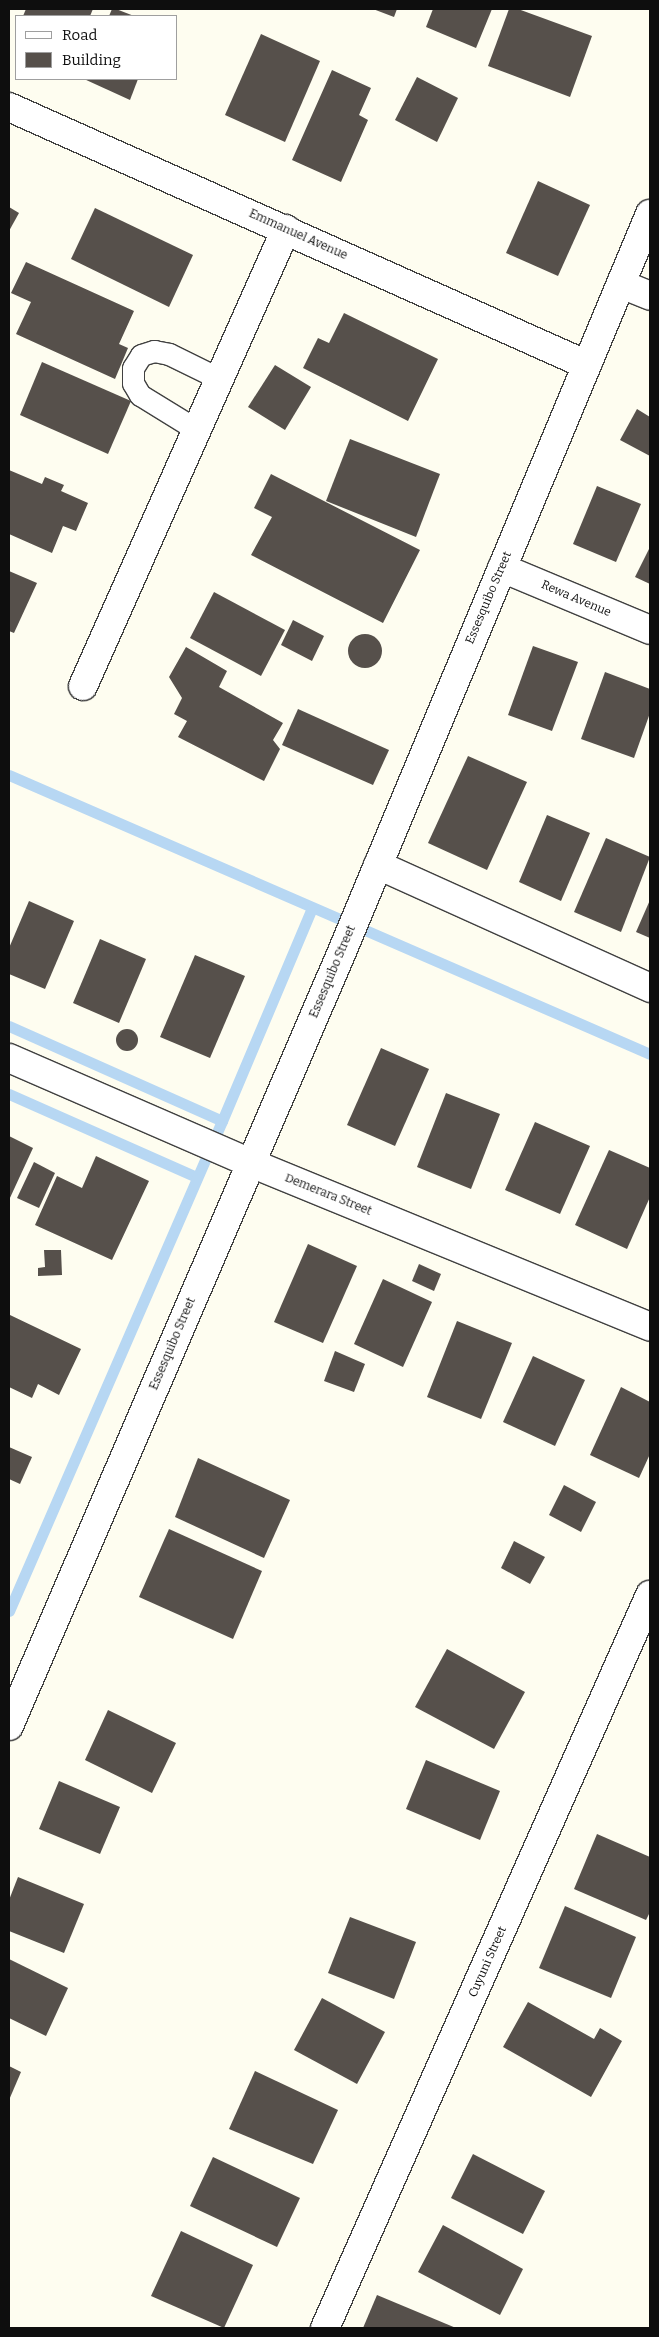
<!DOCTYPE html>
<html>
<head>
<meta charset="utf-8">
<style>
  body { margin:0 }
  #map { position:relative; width:659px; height:2337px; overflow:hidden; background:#fefdf0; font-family:Bitter,serif }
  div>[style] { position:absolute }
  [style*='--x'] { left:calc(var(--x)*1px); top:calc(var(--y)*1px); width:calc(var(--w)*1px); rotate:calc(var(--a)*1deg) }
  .stream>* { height:11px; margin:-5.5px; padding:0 5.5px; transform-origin:5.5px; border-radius:5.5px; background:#b7d7f3 }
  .building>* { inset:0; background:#56504b }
  .round { border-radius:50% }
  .roads { filter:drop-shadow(1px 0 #414141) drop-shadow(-1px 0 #414141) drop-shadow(0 1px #414141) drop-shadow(0 -1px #414141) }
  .service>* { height:21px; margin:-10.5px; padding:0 10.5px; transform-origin:10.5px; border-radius:10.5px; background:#fff }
  .minor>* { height:28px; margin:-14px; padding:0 14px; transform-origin:14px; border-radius:14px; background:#fff }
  span { translate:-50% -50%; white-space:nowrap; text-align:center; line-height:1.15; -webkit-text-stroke:5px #fff; paint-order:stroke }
  .street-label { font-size:12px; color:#0e0e0e }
  .frame { position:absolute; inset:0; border:10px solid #0e0e0e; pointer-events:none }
  .legend { position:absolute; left:15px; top:15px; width:162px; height:65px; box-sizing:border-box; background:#fff; border:1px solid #9f9f9f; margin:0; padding:6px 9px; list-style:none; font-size:15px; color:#0e0e0e }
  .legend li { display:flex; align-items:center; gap:10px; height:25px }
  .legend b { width:25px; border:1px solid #9f9f9f }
</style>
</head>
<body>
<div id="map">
  <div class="stream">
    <i style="--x:9;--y:775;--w:699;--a:23.52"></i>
    <i style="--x:9;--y:1026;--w:233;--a:24"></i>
    <i style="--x:222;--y:1121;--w:231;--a:-67.1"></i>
    <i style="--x:9;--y:1094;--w:205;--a:23.9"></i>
    <i style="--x:9;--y:1611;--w:534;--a:-66.51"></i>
  </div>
  <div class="building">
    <i style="clip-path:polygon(26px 9px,93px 9px,90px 16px,23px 16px)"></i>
    <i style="clip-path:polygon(112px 9px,116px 9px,134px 16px,109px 16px)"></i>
    <i style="clip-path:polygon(373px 9px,397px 9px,394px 17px)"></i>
    <i style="clip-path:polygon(433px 9px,492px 9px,476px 48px,426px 27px)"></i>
    <i style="clip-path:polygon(509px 9px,518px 9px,592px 36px,570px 97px,488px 66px)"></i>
    <i style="clip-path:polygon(261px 34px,320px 61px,285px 142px,225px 115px)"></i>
    <i style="clip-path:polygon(332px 70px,371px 88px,359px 115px,368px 120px,341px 182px,292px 160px)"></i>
    <i style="clip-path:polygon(417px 77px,458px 98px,437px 142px,395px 120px)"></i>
    <i style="clip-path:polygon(84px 79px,138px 79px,130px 100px)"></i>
    <i style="clip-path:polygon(538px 181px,590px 205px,558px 276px,506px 253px)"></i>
    <i style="clip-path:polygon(9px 207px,19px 213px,9px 231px)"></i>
    <i style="clip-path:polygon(95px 208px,193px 255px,169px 307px,71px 259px)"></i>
    <i style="clip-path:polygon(26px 262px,134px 311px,119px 344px,128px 348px,115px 379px,16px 334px,31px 302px,11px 293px)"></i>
    <i style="clip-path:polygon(344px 313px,438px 359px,408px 421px,303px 368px,318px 338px,329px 343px)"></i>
    <i style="clip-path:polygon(42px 362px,131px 401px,108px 454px,20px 415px)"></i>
    <i style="clip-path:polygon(275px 365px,311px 387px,285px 430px,248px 407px)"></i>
    <i style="clip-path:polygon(637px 409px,650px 417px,650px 456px,620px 440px)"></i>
    <i style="clip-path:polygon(350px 439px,440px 474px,416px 537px,326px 501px)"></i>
    <i style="clip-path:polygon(9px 470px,42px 484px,45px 477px,64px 485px,61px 491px,88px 503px,76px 531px,63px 526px,52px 553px,9px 534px)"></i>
    <i style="clip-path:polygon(271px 474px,420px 550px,383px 623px,251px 555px,272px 517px,254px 508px)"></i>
    <i style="clip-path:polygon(597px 486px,641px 504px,616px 562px,573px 544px)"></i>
    <i style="clip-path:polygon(650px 547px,650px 584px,635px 577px)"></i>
    <i style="clip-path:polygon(9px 571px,37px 583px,14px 633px,9px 631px)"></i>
    <i style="clip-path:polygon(214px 592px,285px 630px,261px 676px,190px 638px)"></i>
    <i style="clip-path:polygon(293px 620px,324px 636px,312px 661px,281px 645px)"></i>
    <i class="round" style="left:348px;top:634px;width:34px;height:34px"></i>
    <i style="clip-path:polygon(533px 646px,578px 662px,552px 731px,508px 715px)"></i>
    <i style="clip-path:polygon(186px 647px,227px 671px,219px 687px,283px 723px,273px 740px,280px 749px,264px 781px,178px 737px,187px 721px,174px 714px,182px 698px,169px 677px)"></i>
    <i style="clip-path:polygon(605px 672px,650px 689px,650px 713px,634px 758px,581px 739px)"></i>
    <i style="clip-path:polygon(298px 709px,389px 750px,373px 785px,282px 745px)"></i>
    <i style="clip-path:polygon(468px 756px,527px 782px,487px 870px,428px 843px)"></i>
    <i style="clip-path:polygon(547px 815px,590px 833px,561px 901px,519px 882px)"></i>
    <i style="clip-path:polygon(606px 838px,650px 857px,621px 932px,574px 912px)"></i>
    <i style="clip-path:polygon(650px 900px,650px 938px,636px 932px)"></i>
    <i style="clip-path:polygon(29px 901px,74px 921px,45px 989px,9px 974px,9px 948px)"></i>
    <i style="clip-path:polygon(100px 939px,146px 959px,119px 1023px,73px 1003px)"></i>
    <i style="clip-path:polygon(195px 955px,245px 976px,210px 1058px,160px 1037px)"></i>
    <i class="round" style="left:116px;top:1029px;width:22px;height:22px"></i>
    <i style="clip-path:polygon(381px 1048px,429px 1069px,395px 1146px,347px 1125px)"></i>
    <i style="clip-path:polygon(446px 1093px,500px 1114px,471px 1189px,417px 1167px)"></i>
    <i style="clip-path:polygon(535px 1122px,590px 1146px,560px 1214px,505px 1190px)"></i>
    <i style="clip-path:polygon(9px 1136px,33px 1148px,9px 1200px)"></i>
    <i style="clip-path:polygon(609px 1150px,650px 1168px,650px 1197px,627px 1249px,575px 1225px)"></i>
    <i style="clip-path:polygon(96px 1156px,149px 1181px,112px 1260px,35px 1225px,57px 1176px,82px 1188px)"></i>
    <i style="clip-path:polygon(34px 1162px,55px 1173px,39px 1208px,17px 1198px)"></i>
    <i style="clip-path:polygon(308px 1244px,357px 1266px,323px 1343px,274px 1322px)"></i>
    <i style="clip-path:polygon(44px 1250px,61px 1250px,62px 1275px,38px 1276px,38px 1268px,45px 1267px)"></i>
    <i style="clip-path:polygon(419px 1264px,441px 1274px,434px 1291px,412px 1281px)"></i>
    <i style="clip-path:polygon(383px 1279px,432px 1302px,403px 1367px,354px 1344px)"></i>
    <i style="clip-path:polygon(10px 1315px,81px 1349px,59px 1395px,38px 1384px,32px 1398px,9px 1387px)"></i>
    <i style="clip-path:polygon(457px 1321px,512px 1343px,481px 1419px,427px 1397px)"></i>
    <i style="clip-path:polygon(335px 1351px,365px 1364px,354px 1392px,324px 1381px)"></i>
    <i style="clip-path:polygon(533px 1356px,585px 1380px,555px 1446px,503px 1422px)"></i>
    <i style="clip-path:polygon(621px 1387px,650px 1402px,650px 1454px,639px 1478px,590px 1455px)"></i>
    <i style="clip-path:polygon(9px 1447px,32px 1457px,20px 1484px,9px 1479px)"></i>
    <i style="clip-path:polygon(198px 1458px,290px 1500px,264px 1558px,175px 1517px)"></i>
    <i style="clip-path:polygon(564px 1485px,596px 1502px,581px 1532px,549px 1515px)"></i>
    <i style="clip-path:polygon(169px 1529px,262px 1571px,233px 1639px,139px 1597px)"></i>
    <i style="clip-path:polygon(514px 1541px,545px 1557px,530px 1584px,501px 1568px)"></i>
    <i style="clip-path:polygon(447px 1649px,525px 1692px,494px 1749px,415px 1707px)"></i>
    <i style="clip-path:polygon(108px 1710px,176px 1743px,152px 1793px,85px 1760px)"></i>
    <i style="clip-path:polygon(426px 1760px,500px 1791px,480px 1840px,406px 1809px)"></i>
    <i style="clip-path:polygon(59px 1781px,120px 1807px,100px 1854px,39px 1829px)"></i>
    <i style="clip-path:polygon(597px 1834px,650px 1857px,650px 1912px,646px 1920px,574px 1889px)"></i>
    <i style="clip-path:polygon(18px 1877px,84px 1904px,64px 1953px,9px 1931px,9px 1900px)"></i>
    <i style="clip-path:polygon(565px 1906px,636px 1937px,611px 1998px,539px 1968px)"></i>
    <i style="clip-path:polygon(350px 1917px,416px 1942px,394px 1999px,328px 1973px)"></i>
    <i style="clip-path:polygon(9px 1959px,68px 1988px,46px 2036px,9px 2018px)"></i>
    <i style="clip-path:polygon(322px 1998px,385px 2032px,357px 2084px,294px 2050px)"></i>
    <i style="clip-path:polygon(528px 2002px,594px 2039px,600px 2028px,622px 2041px,591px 2097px,503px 2047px)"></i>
    <i style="clip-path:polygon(9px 2066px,21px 2072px,9px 2100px)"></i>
    <i style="clip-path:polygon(255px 2071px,338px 2110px,313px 2164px,229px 2129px)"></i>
    <i style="clip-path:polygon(473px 2154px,545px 2191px,523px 2234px,451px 2198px)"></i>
    <i style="clip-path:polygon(213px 2157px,300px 2198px,277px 2247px,190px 2206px)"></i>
    <i style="clip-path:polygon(443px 2225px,523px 2269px,500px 2315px,418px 2272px)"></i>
    <i style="clip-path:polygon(181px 2231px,253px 2265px,224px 2328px,151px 2296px)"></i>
    <i style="clip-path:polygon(377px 2295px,456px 2328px,363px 2328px)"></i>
  </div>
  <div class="roads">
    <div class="service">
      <i style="--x:197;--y:430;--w:67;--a:-148.4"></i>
      <i style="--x:140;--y:395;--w:14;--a:-120"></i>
      <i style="--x:133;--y:383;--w:15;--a:-90"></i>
      <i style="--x:133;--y:368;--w:15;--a:-58"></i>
      <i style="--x:141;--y:355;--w:14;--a:-17"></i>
      <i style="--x:154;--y:351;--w:15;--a:11"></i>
      <i style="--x:169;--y:354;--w:57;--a:26.1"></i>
    </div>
    <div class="minor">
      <i style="--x:9;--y:107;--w:633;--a:24.05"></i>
      <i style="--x:621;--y:284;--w:31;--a:22"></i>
      <i style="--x:502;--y:568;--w:160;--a:22.7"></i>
      <i style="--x:83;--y:686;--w:500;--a:-66.05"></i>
      <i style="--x:378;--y:865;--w:299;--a:24.3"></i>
      <i style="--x:9;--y:1058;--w:264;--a:23.5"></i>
      <i style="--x:251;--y:1163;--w:431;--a:22.3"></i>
      <i style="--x:9;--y:1726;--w:840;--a:-66.73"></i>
      <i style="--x:341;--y:954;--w:802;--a:-67.34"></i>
      <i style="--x:325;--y:2328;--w:802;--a:-66.09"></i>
    </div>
  </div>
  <div class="street-label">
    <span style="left:298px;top:235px;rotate:24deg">Emmanuel Avenue</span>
    <span style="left:489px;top:598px;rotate:-67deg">Essesquibo Street</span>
    <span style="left:576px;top:599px;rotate:23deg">Rewa Avenue</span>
    <span style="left:333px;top:972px;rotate:-67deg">Essesquibo Street</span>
    <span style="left:328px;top:1195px;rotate:22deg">Demerara Street</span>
    <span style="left:173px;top:1344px;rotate:-67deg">Essesquibo Street</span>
    <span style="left:488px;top:1962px;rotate:-66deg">Cuyuni Street</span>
  </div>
  <div class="frame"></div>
  <ul class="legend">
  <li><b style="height:6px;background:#fff"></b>Road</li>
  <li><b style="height:14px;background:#56504b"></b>Building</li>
  </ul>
</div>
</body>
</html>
